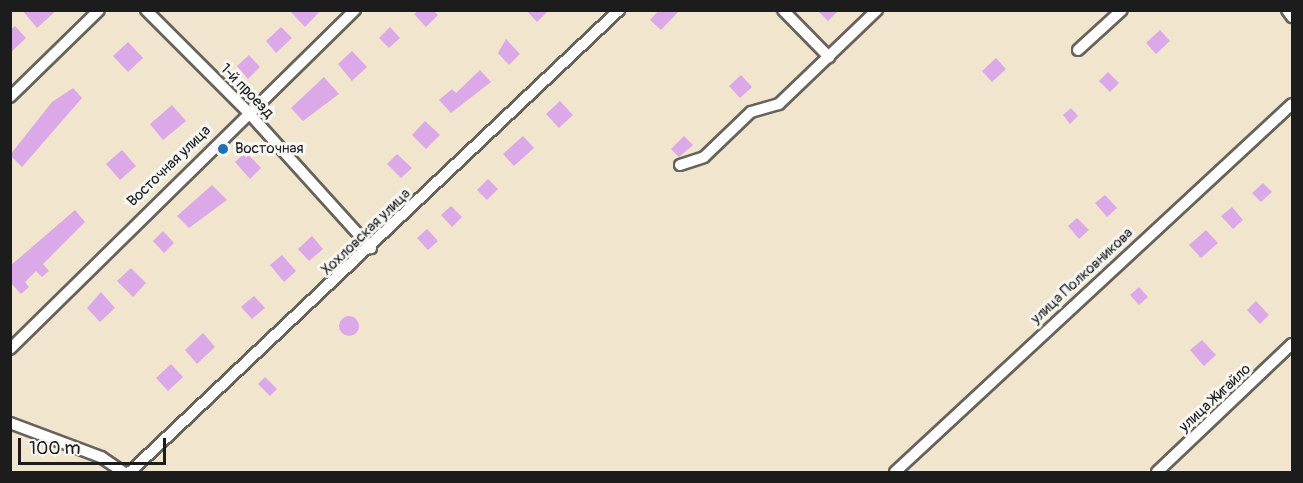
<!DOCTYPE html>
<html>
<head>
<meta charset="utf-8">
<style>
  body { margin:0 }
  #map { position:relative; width:1303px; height:483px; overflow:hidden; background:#f2e5ce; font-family:Pangolin,sans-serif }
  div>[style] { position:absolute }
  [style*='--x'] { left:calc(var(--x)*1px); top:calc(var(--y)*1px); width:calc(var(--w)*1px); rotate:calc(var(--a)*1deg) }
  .building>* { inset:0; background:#dba8e8 }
  .round { border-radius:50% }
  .roads { filter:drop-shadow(2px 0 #67625a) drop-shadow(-2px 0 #67625a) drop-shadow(0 2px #67625a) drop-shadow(0 -2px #67625a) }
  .minor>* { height:10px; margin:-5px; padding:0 5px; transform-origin:5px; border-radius:5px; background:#fff }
  .dots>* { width:16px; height:16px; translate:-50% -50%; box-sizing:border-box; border:3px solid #f6f6f2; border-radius:50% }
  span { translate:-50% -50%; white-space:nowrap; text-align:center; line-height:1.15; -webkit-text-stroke:6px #f6f6f2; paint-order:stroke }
  .street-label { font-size:15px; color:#1c1c1c }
  .poi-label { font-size:15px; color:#1c1c1c }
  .left { translate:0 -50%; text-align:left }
  .frame { position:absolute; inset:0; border:12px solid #1c1c1c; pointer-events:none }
  .scale { position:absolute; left:18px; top:438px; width:148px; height:27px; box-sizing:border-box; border:3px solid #1c1c1c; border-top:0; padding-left:8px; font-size:18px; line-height:21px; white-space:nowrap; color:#1c1c1c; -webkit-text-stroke:4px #f6f6f2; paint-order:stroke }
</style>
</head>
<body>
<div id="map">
  <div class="building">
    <i style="clip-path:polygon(22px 10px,57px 10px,37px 28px)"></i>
    <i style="clip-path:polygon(289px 10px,321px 10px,305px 27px)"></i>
    <i style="clip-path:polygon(419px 10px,433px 10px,438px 15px,426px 27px,414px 14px)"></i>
    <i style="clip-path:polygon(526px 10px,549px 10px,537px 22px)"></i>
    <i style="clip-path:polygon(659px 10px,680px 10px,661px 30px,650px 20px)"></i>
    <i style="clip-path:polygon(817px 10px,839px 10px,828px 21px)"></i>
    <i style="clip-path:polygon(15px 26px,26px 38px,10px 53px,10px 30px)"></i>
    <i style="clip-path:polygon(281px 27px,292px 38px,276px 53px,266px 41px)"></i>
    <i style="clip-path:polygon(390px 27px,400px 38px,389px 48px,379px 38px)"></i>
    <i style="clip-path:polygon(1160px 30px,1170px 41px,1156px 54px,1146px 43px)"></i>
    <i style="clip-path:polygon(506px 39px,520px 54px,509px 65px,498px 53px)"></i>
    <i style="clip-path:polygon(128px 42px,143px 58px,128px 72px,113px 56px)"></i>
    <i style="clip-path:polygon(352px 51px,367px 67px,352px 81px,338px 64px)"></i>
    <i style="clip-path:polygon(249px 55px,260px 67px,248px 79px,237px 66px)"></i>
    <i style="clip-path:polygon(996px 58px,1006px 69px,992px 82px,982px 71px)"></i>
    <i style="clip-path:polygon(480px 70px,491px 82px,451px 113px,439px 100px,452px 89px,456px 93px)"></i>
    <i style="clip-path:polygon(1108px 72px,1119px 83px,1110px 92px,1099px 81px)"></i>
    <i style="clip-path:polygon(741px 75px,752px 87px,740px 98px,729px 86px)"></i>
    <i style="clip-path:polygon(324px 77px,339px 94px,303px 121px,291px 108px)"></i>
    <i style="clip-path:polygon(73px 88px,82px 98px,22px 167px,10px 155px,52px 102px)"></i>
    <i style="clip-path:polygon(560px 101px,573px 115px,559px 128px,546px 114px)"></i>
    <i style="clip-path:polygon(172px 105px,186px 121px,163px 140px,150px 124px)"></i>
    <i style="clip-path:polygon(1071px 108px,1078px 116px,1070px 124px,1063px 115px)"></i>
    <i style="clip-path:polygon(425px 121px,440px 135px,426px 149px,412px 135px)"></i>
    <i style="clip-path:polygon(523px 136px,534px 148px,514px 166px,503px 154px)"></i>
    <i style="clip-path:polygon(684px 136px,693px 145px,679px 157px,671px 149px)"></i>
    <i style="clip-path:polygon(122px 150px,136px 166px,120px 180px,106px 164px)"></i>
    <i style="clip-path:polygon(246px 152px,261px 168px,250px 179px,235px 162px)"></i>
    <i style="clip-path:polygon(397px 154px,412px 168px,401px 178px,387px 164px)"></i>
    <i style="clip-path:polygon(488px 179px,498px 189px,487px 200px,477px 190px)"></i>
    <i style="clip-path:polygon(1263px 183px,1272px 192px,1261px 202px,1252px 193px)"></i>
    <i style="clip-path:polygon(212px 185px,227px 200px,189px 228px,177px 216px)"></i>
    <i style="clip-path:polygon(1105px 195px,1117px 208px,1107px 217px,1095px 203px)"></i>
    <i style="clip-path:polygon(451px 206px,462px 217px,452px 227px,441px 215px)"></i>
    <i style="clip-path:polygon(1232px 207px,1243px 220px,1233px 229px,1221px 216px)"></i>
    <i style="clip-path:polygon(75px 210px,85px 222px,43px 264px,49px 271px,42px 277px,36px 271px,25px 282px,29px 287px,21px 294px,10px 282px,10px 266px)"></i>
    <i style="clip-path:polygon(1077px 218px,1089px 230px,1079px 239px,1068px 226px)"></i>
    <i style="clip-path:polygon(427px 229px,438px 241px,428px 250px,417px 238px)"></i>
    <i style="clip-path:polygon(1206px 230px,1218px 243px,1201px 258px,1189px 245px)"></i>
    <i style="clip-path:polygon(163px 231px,174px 243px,164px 253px,153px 241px)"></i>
    <i style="clip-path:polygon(312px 236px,323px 249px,309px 261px,298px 249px)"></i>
    <i style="clip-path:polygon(282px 255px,296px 271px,284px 282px,270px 265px)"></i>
    <i style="clip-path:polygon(131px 268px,146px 283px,133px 297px,117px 281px)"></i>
    <i style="clip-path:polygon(1139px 287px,1148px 297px,1139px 305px,1130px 295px)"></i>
    <i style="clip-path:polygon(101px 292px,115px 308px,100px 322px,87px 308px)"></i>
    <i style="clip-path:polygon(254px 296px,265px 308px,252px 319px,241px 307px)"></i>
    <i style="clip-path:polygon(1256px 301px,1269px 315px,1260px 324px,1247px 310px)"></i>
    <i class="round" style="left:339px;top:316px;width:20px;height:20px"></i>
    <i style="clip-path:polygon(203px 333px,215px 347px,197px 364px,185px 350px)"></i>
    <i style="clip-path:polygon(1202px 340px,1216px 355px,1204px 366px,1190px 350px)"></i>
    <i style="clip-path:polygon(171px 364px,183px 377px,168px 391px,156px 378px)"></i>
    <i style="clip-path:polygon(265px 377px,277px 389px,270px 396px,258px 384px)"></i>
  </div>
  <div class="roads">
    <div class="minor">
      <i style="--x:146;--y:10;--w:143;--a:45"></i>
      <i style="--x:247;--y:111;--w:185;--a:47.9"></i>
      <i style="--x:783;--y:10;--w:66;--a:45.6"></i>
      <i style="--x:1287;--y:10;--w:9;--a:54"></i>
      <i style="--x:1078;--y:50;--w:59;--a:-42.3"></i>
      <i style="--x:10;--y:97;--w:124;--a:-44.3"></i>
      <i style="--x:680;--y:165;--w:25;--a:-18"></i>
      <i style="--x:704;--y:157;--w:65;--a:-43.8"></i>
      <i style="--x:751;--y:112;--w:29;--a:-16"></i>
      <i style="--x:779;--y:104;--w:136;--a:-43.8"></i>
      <i style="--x:10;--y:349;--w:484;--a:-44.5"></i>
      <i style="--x:10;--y:423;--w:97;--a:20.5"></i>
      <i style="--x:101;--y:457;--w:27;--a:34"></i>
      <i style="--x:130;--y:472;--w:673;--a:-43.37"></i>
      <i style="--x:895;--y:472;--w:541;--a:-42.83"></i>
      <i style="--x:1157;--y:472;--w:186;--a:-43.5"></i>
    </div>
  </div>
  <div class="dots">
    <i style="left:223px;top:149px;background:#1f6fb2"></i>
  </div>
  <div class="street-label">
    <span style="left:247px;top:91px;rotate:46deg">1-й проезд</span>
    <span style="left:169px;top:166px;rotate:-44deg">Восточная улица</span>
    <span style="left:366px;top:232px;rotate:-44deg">Хохловская улица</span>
    <span style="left:1082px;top:276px;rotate:-43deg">улица Полковникова</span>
    <span style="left:1215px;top:398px;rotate:-43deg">улица Жигайло</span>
  </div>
  <div class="poi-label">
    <span class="left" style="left:235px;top:149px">Восточная</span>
  </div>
  <div class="frame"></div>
  <div class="scale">100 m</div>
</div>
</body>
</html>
